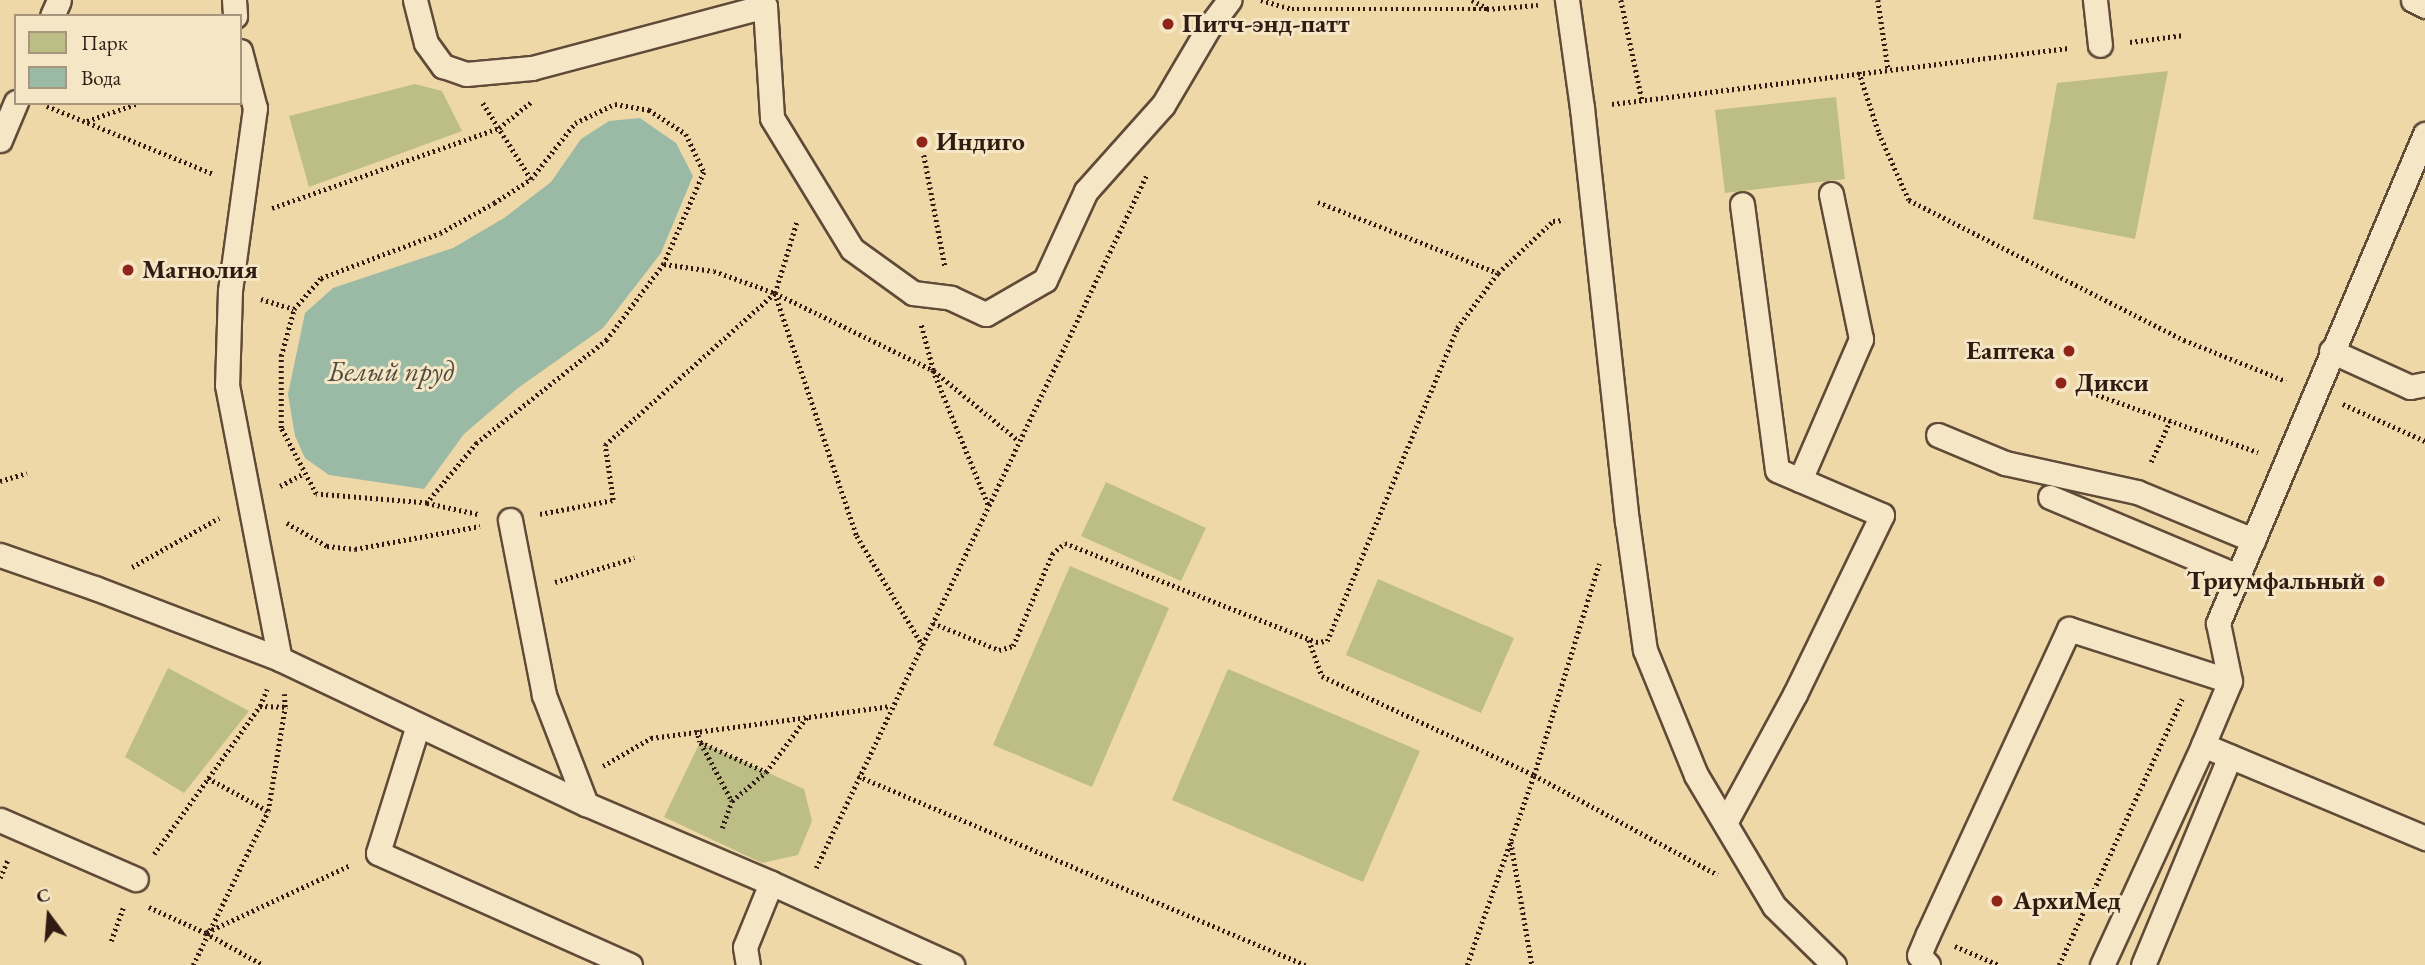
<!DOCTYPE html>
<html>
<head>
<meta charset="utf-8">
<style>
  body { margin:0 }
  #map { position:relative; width:2425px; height:965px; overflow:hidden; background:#efd8a8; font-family:"EB Garamond",serif }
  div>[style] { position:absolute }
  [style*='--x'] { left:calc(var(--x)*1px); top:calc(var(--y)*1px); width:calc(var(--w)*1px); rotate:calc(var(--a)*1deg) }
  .green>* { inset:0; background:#bcbe86 }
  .water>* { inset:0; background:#9abaa6 }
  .path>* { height:4.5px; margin-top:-2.25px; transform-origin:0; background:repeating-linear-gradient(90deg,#311b13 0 2px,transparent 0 5.5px) }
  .roads { filter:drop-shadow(2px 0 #604a38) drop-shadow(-2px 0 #604a38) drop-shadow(0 2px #604a38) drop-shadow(0 -2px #604a38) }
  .lane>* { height:23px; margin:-11.5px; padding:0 11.5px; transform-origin:11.5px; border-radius:11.5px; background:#f5e6c6 }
  .dots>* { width:19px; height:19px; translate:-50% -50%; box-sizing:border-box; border:4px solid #f5e6c6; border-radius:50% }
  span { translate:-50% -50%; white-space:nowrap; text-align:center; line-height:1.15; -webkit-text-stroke:6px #f5e6c6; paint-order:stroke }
  .poi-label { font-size:26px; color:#311b13; font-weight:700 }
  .left { translate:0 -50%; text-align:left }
  .right { translate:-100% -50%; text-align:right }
  .water-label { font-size:28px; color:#504b3f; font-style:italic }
  .legend { position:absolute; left:14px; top:14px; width:228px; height:91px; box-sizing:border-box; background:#f5e6c6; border:2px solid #a7957e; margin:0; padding:9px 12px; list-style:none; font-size:21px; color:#311b13 }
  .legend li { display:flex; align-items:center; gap:14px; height:35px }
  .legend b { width:35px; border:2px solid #a7957e }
  .north { position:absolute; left:14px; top:881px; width:70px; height:70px; -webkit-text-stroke:5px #f5e6c6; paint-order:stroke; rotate:344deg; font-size:19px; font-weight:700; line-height:28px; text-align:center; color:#311b13 }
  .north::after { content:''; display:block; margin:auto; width:24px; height:32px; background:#311b13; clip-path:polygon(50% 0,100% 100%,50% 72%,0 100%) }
</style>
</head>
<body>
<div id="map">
  <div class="green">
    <i style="clip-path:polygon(2168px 71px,2135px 239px,2033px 219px,2057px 83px)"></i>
    <i style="clip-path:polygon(415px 84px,442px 91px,462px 131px,309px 187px,289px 116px)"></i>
    <i style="clip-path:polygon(1836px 97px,1845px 179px,1725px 193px,1715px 110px)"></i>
    <i style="clip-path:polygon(1106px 482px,1206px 528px,1181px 581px,1081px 536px)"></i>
    <i style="clip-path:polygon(1070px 566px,1169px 608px,1092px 787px,993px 745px)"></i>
    <i style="clip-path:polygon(1378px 579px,1514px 638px,1481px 713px,1346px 655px)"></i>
    <i style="clip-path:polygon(168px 668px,249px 711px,184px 793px,125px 757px)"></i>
    <i style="clip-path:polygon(1228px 669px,1420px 751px,1363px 882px,1172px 800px)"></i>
    <i style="clip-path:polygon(700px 742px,804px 789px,812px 821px,798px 855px,762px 863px,664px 817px)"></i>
  </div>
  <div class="water">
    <i style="clip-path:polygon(640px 118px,676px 143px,693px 176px,661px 253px,603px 328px,518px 388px,464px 434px,424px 489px,329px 475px,305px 458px,295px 436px,288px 394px,305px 313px,333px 288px,453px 248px,504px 218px,551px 182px,581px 139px,609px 121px)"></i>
  </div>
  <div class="path">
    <i style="--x:1261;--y:0;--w:32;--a:16"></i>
    <i style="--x:1292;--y:9;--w:195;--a:0"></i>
    <i style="--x:1487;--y:9;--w:51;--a:-4.5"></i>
    <i style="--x:1472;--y:0;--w:17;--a:28"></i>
    <i style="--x:1621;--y:0;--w:102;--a:78.1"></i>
    <i style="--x:1878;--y:0;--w:69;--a:81.6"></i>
    <i style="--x:2130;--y:42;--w:54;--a:-7.4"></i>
    <i style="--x:1859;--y:72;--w:64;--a:71.8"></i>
    <i style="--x:1879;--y:133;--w:73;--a:65.9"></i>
    <i style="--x:1909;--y:200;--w:309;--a:27"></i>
    <i style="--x:2184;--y:340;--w:110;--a:21.9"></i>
    <i style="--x:483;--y:103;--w:90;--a:57.7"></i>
    <i style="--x:615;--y:104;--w:35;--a:10"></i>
    <i style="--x:649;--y:110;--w:44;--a:33"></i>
    <i style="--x:686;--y:134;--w:42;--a:64.7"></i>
    <i style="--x:704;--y:172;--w:100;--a:113.5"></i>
    <i style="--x:664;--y:264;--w:95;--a:126.9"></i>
    <i style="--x:607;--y:340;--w:166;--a:141.6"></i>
    <i style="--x:477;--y:443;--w:78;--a:129.8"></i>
    <i style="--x:427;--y:503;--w:111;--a:-175.4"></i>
    <i style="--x:316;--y:494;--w:75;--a:-117.9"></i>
    <i style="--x:281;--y:428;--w:72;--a:-90"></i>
    <i style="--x:281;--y:356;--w:49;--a:-74.5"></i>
    <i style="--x:294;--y:309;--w:41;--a:-48.9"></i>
    <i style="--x:321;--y:278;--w:127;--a:-20.7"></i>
    <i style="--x:440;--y:233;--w:62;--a:-29.1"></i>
    <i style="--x:494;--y:203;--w:44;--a:-33"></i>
    <i style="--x:531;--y:179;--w:71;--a:-51.8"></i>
    <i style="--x:575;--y:123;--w:44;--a:-25.4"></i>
    <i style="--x:1612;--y:104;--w:460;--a:-7"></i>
    <i style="--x:47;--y:106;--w:180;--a:22.2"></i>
    <i style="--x:87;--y:121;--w:55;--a:-19.1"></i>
    <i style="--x:924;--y:155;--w:113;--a:79.3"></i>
    <i style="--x:1318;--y:202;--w:193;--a:21.5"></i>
    <i style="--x:272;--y:208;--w:241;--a:-19.4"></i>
    <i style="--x:499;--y:128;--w:41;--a:-39.1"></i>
    <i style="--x:664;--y:264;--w:50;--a:8"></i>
    <i style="--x:714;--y:271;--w:65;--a:19.8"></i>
    <i style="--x:775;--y:293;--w:176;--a:26"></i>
    <i style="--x:933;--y:370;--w:47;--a:-104.9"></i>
    <i style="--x:775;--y:293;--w:256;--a:71.4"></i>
    <i style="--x:857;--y:536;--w:128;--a:59"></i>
    <i style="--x:261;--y:299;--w:34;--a:17"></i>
    <i style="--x:933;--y:370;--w:145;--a:67.7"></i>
    <i style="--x:934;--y:371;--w:110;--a:39.5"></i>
    <i style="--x:2081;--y:389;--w:188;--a:19.6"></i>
    <i style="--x:2343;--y:404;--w:90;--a:24.3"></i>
    <i style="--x:2151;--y:462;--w:45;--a:-65.1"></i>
    <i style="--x:0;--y:481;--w:28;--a:-17"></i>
    <i style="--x:280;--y:486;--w:26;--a:-28"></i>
    <i style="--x:427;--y:503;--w:52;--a:12.2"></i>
    <i style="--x:540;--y:514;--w:74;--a:-10.9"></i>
    <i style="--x:613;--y:500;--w:56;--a:-98.3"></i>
    <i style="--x:605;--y:445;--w:228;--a:-41.8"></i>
    <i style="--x:775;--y:293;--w:75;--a:-73"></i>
    <i style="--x:287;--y:523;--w:46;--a:29.9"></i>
    <i style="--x:327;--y:546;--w:28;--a:6"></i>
    <i style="--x:355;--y:549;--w:127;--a:-10.4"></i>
    <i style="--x:132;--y:567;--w:100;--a:-29.4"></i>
    <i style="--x:555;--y:582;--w:83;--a:-16.9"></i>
    <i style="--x:933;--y:623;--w:71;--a:22.2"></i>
    <i style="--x:999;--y:650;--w:15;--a:-16"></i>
    <i style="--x:1013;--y:646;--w:100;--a:-67"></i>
    <i style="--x:1052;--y:554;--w:17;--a:-40"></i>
    <i style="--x:1065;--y:543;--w:270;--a:21.5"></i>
    <i style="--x:1316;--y:642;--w:11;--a:-5"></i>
    <i style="--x:1327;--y:641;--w:339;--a:-67.4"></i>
    <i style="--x:1457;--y:328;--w:69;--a:-53.3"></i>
    <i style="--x:1498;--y:273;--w:76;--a:-43.4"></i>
    <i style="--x:1553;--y:221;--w:11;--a:-5"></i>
    <i style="--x:1309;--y:640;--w:38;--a:70"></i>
    <i style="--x:1322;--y:676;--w:234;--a:25"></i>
    <i style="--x:1534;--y:775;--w:209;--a:28.5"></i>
    <i style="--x:260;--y:706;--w:25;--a:2"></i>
    <i style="--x:697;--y:730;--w:12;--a:76"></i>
    <i style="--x:700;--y:742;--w:72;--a:24.4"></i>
    <i style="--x:766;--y:772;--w:69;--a:-53.3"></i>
    <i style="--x:701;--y:743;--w:66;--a:61.9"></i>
    <i style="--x:603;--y:766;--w:56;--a:-30.3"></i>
    <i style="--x:651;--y:738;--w:242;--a:-7.6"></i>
    <i style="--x:858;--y:776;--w:486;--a:22.9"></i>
    <i style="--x:208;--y:778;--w:68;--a:28.8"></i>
    <i style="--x:722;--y:828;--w:29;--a:-70"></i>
    <i style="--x:732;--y:801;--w:45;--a:-40.5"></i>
    <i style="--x:1511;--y:842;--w:125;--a:80.3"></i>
    <i style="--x:154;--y:854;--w:182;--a:-54.4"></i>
    <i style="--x:260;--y:706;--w:18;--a:-68"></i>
    <i style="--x:816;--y:868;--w:769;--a:-64.5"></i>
    <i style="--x:0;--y:878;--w:21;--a:-67"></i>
    <i style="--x:149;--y:907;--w:63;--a:24.5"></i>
    <i style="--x:206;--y:933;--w:65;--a:29.3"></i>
    <i style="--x:207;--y:932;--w:159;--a:-25"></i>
    <i style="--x:111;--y:941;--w:35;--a:-70"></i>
    <i style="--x:1955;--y:946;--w:48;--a:23.4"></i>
    <i style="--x:193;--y:965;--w:171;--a:-64"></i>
    <i style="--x:268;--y:811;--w:105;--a:-80.7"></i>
    <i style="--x:285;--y:707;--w:13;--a:-94"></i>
    <i style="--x:1467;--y:965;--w:201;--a:-70.6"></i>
    <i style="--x:1534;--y:775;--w:221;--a:-72.9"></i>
    <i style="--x:2059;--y:965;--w:293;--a:-65.2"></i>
  </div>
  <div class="roads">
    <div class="lane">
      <i style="--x:234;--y:0;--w:16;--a:86"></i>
      <i style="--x:415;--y:0;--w:44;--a:75.7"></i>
      <i style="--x:426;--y:43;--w:29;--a:54"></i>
      <i style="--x:443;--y:66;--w:24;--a:19"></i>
      <i style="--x:466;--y:74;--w:66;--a:-5.2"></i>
      <i style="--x:532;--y:68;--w:241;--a:-14.9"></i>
      <i style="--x:765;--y:6;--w:112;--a:86.4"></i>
      <i style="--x:772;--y:118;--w:153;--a:58.6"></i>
      <i style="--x:852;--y:249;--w:75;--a:35.8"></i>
      <i style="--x:913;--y:293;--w:38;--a:7"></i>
      <i style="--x:951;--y:298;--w:38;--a:25"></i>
      <i style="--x:986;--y:314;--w:68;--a:-30"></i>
      <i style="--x:1045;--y:280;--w:98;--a:-65.3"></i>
      <i style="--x:1086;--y:191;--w:115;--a:-48.2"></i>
      <i style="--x:1163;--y:105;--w:91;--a:-59.5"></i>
      <i style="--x:1209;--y:27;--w:34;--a:-53"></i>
      <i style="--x:1567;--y:0;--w:109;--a:82.1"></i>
      <i style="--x:1582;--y:108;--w:415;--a:83.8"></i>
      <i style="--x:1627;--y:521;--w:130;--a:82.1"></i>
      <i style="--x:1645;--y:650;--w:135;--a:67.8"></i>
      <i style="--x:1696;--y:775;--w:152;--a:59.2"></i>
      <i style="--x:1774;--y:906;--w:84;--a:44.5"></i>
      <i style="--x:2095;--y:0;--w:45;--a:83.7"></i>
      <i style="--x:2413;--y:0;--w:13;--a:27"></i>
      <i style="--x:52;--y:16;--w:17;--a:-66"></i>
      <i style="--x:240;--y:51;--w:59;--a:75.3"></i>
      <i style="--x:255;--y:108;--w:185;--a:97.8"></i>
      <i style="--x:230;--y:291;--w:94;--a:91.8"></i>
      <i style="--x:227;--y:385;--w:279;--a:79.1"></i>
      <i style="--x:280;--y:659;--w:339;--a:25.4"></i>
      <i style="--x:586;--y:804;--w:201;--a:23.1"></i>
      <i style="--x:771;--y:883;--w:69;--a:112.1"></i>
      <i style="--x:745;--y:947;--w:18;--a:81"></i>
      <i style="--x:0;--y:140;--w:41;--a:-67.2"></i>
      <i style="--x:2331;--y:351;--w:87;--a:24.5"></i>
      <i style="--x:2410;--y:387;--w:15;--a:-11"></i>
      <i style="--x:1938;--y:435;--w:73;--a:22.7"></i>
      <i style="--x:2005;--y:463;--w:135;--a:12.4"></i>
      <i style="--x:2137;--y:492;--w:126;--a:22.5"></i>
      <i style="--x:1800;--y:480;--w:154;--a:-66.6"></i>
      <i style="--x:1861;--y:339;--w:148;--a:-101.7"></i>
      <i style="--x:2050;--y:497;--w:204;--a:22.8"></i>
      <i style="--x:510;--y:520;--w:178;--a:79"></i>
      <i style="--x:544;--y:695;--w:117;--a:68.9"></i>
      <i style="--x:0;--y:555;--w:101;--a:19.2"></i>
      <i style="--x:95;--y:588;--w:198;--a:21"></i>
      <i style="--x:418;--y:725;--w:134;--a:107.4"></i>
      <i style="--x:378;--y:853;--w:276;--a:24"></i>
      <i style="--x:2203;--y:745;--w:241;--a:22.7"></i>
      <i style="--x:0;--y:820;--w:148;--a:23.5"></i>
      <i style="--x:1725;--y:823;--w:147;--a:-61.5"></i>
      <i style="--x:1795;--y:694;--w:199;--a:-64.1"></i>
      <i style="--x:1882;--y:515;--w:114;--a:-156.8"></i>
      <i style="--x:1777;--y:470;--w:268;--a:-97.5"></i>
      <i style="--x:771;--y:883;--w:199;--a:24.4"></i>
      <i style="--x:1928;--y:965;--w:13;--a:-132"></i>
      <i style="--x:1919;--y:955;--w:23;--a:-67"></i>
      <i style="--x:1928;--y:934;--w:336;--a:-65.2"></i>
      <i style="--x:2069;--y:629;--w:169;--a:17.9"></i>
      <i style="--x:2102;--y:965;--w:242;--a:-65.3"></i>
      <i style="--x:2203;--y:745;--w:69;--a:-67.1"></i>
      <i style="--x:2230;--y:681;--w:59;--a:-101.7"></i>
      <i style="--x:2218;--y:623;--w:531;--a:-67.06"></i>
      <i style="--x:2143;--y:965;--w:226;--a:-67.4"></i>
    </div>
  </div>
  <div class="dots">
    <i style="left:1168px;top:24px;background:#8f2418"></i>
    <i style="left:922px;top:142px;background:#8f2418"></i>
    <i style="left:128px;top:270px;background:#8f2418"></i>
    <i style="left:2069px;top:351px;background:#8f2418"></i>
    <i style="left:2061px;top:383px;background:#8f2418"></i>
    <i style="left:2379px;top:581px;background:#8f2418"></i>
    <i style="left:1997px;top:901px;background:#8f2418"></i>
  </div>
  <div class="poi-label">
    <span class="left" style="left:1182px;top:24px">Питч-энд-патт</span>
    <span class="left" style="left:936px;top:142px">Индиго</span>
    <span class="left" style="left:142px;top:270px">Магнолия</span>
    <span class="right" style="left:2055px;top:351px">Еаптека</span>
    <span class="left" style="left:2075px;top:383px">Дикси</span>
    <span class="right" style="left:2365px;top:581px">Триумфальный</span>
    <span class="left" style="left:2013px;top:901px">АрхиМед</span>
  </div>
  <div class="water-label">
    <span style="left:391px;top:371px">Белый пруд</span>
  </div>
  <ul class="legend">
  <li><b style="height:19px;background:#bcbe86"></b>Парк</li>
  <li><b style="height:19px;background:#9abaa6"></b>Вода</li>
  </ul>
  <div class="north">С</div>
</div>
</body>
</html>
